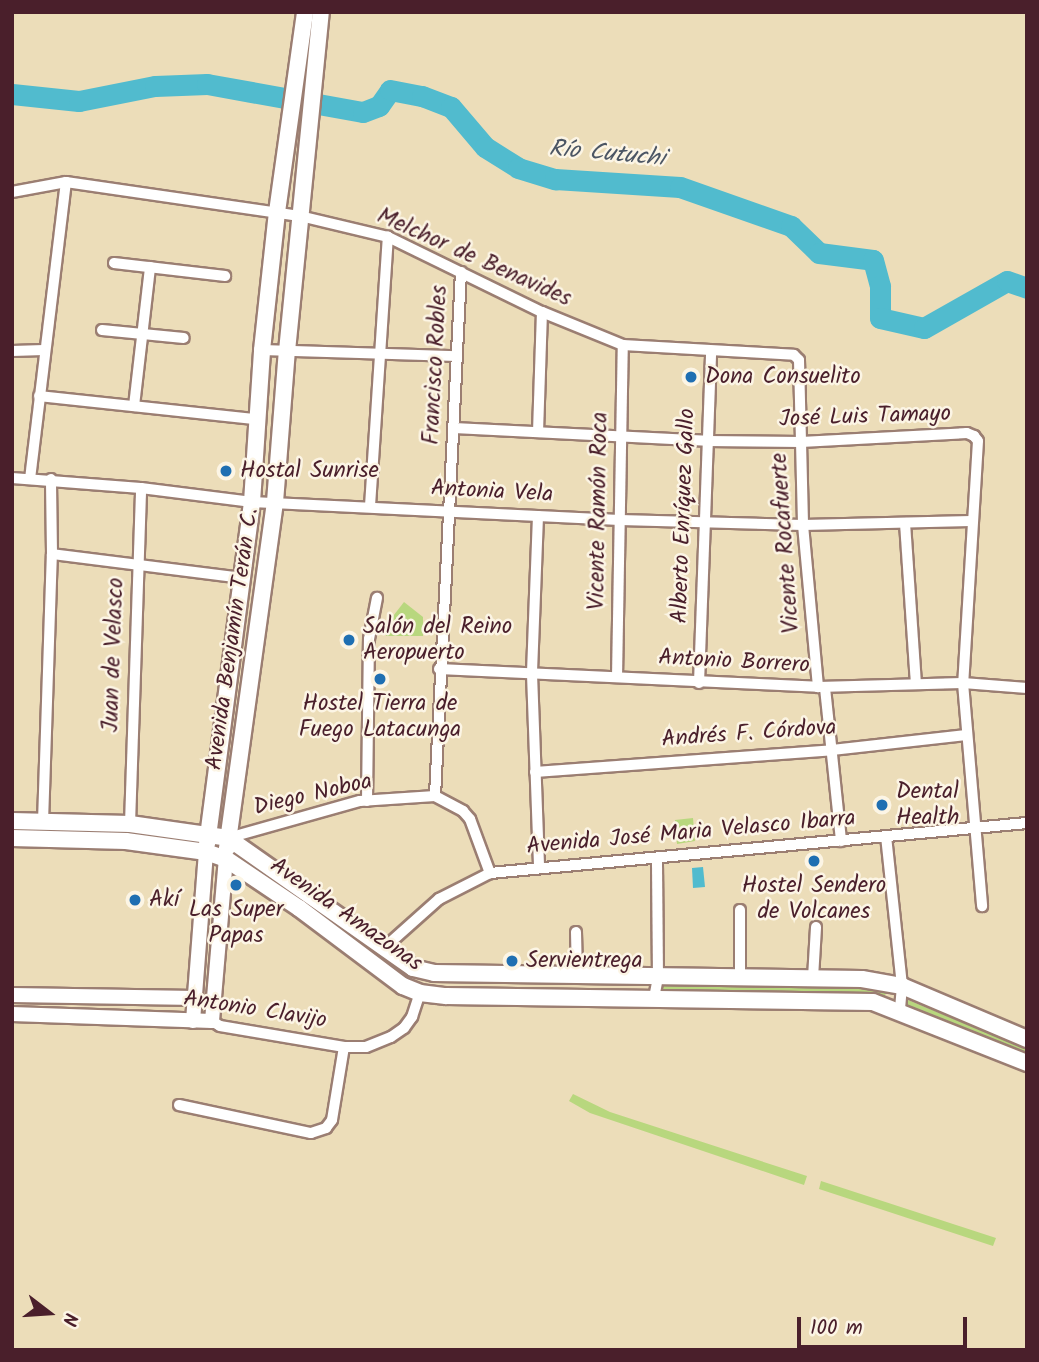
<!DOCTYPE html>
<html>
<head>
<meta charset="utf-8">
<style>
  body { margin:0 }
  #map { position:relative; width:1039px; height:1362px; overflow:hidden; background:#ecddb9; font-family:Kalam,sans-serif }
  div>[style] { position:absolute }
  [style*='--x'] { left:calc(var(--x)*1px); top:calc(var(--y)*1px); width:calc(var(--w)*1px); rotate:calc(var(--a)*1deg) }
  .green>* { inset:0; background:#b8d77e }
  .water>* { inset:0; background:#51bbce }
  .river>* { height:21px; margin:-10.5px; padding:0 10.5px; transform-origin:10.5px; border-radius:10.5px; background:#51bbce }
  .roads { filter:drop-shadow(2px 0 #9b7e72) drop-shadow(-2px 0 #9b7e72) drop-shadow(0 2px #9b7e72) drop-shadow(0 -2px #9b7e72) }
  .minor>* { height:10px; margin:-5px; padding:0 5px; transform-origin:5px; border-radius:5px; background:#fff }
  .tertiary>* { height:14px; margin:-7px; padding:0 7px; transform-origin:7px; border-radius:7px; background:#fff }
  .secondary>* { height:16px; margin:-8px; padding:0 8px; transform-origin:8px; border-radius:8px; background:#fff }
  .dots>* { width:19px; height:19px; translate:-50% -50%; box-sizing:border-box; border:4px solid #fcf5e5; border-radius:50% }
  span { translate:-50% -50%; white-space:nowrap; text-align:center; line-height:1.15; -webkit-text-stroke:5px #fcf5e5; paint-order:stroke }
  .street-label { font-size:23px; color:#4a1f2b }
  .poi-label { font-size:23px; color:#4a1f2b }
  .left { translate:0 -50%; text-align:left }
  .water-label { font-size:24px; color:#4c5664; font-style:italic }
  .frame { position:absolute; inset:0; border:14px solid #4a1f2b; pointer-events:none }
  .north { position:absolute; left:14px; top:1278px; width:70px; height:70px; -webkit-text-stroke:5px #fcf5e5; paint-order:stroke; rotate:107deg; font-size:19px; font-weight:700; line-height:28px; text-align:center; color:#4a1f2b }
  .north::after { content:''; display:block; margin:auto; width:24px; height:32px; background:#4a1f2b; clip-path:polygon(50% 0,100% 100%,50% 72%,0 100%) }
  .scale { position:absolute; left:797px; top:1317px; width:170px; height:32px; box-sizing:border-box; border:4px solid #4a1f2b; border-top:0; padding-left:9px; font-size:21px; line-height:24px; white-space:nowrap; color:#4a1f2b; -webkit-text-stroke:5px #fcf5e5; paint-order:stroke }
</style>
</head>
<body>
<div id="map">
  <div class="green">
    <i style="clip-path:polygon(404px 602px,423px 617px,423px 636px,386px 636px,390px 620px)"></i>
    <i style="clip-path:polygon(693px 818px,695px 841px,677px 844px,675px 820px)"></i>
    <i style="clip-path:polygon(658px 986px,846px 987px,886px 993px,884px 998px,658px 995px)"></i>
    <i style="clip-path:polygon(908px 1000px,1027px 1049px,1027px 1056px,904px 1007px)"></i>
    <i style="clip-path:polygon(573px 1094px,610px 1112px,807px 1176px,804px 1185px,590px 1113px,569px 1101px)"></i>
    <i style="clip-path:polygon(821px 1181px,996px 1238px,993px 1246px,819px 1189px)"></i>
  </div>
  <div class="water">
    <i style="clip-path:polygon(703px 867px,705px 887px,693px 888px,692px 868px)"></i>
  </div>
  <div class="river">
    <i style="--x:12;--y:94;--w:67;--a:6"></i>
    <i style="--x:79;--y:101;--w:77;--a:-11.2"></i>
    <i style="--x:155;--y:86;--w:52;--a:-2.2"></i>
    <i style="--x:207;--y:84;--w:158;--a:10.2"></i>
    <i style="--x:363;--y:112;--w:17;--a:-21"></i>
    <i style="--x:379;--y:106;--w:19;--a:-55"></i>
    <i style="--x:390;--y:90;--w:33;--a:11"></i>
    <i style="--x:422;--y:96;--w:31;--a:21"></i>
    <i style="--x:451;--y:107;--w:52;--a:49.6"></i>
    <i style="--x:485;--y:147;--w:39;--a:32"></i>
    <i style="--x:518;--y:168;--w:39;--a:17"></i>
    <i style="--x:555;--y:179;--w:125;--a:3.7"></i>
    <i style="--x:680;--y:187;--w:118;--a:19.4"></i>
    <i style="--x:791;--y:226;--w:39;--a:44"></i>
    <i style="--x:819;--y:253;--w:54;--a:7.4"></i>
    <i style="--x:873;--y:260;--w:27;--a:75"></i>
    <i style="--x:880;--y:286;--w:32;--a:90"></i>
    <i style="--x:880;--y:318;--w:45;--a:12.8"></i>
    <i style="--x:924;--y:328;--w:95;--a:-29.5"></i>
    <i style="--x:1007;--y:281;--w:21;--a:19"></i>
  </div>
  <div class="roads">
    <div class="minor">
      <i style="--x:12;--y:192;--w:55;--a:-10.5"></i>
      <i style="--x:66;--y:182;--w:236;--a:8.3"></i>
      <i style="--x:300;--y:216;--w:90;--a:13.4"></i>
      <i style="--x:388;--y:237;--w:171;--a:26"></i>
      <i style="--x:542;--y:312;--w:87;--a:22.2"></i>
      <i style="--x:623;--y:345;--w:171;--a:3.3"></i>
      <i style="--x:794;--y:355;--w:7;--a:45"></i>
      <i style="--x:799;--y:360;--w:165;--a:88.6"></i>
      <i style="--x:803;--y:525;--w:163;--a:84.7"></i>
      <i style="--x:114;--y:263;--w:112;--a:6.7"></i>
      <i style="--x:102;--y:330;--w:82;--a:5.6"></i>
      <i style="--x:262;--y:350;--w:195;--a:1.8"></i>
      <i style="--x:12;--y:351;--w:32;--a:-2"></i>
      <i style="--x:39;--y:396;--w:218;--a:6.1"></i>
      <i style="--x:134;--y:406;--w:140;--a:-83.4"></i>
      <i style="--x:454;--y:428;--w:253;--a:2.9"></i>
      <i style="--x:707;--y:441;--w:94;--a:0.6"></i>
      <i style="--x:801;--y:442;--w:166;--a:-3.1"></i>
      <i style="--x:967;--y:433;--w:8;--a:23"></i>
      <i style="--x:974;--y:436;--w:6;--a:51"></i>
      <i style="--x:978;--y:441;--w:242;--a:93.5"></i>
      <i style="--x:963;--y:683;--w:224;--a:85.1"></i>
      <i style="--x:538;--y:432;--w:120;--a:-88.1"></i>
      <i style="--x:12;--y:478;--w:129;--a:4.4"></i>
      <i style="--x:141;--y:488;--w:112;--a:7.2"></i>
      <i style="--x:252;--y:502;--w:368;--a:2.8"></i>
      <i style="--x:620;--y:520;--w:183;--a:1.6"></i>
      <i style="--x:803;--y:525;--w:168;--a:-1.4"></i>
      <i style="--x:30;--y:479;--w:299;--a:-83.1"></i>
      <i style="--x:370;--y:506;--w:270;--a:-86.2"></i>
      <i style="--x:538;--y:516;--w:158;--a:92.2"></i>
      <i style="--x:532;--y:674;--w:193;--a:87.9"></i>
      <i style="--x:905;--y:523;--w:160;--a:86.1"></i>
      <i style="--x:52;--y:554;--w:191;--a:7.2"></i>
      <i style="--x:439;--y:669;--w:379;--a:2.7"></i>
      <i style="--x:818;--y:687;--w:145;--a:-1.6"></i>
      <i style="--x:963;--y:683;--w:64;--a:4.5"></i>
      <i style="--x:617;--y:677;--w:332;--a:-89"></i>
      <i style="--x:699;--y:683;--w:332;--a:-87.9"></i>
      <i style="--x:825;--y:688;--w:154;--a:84"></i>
      <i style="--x:535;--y:772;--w:298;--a:-4.2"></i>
      <i style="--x:832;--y:750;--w:135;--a:-6.4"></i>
      <i style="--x:435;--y:796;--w:525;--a:-87.16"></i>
      <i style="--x:367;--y:801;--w:162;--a:-89.3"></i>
      <i style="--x:369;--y:639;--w:42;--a:-79"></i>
      <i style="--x:43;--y:822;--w:268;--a:-88.1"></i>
      <i style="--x:52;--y:554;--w:75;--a:-90.8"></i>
      <i style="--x:130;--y:824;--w:336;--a:-88.1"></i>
      <i style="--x:886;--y:836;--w:151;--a:83.9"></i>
      <i style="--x:902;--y:986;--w:24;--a:95"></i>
      <i style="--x:228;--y:838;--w:137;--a:-15.7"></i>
      <i style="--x:360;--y:801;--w:75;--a:-3.8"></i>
      <i style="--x:435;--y:796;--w:32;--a:28"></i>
      <i style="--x:463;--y:811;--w:11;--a:49"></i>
      <i style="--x:470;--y:819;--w:58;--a:69.7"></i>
      <i style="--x:740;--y:910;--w:69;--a:90"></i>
      <i style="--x:576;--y:932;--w:45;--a:88.7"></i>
      <i style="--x:384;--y:948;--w:74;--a:-41.7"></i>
      <i style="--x:439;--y:899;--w:57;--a:-27"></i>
      <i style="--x:490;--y:873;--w:539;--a:-5.32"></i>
      <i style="--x:813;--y:978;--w:51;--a:-86.6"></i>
      <i style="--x:654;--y:998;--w:20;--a:-79"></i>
      <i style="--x:658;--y:978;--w:119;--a:-90.5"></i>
      <i style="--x:212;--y:1021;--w:9;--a:32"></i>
      <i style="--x:220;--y:1026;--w:126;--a:9.6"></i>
      <i style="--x:344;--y:1047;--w:22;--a:0"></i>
      <i style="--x:366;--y:1047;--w:27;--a:-22"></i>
      <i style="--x:391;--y:1037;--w:16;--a:-35"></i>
      <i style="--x:404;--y:1028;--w:14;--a:-54"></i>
      <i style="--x:412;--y:1017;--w:25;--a:-72"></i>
      <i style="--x:179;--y:1105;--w:135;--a:12"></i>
      <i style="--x:311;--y:1133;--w:16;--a:-18"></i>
      <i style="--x:326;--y:1128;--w:10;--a:-53"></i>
      <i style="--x:332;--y:1120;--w:74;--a:-80.7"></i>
    </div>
    <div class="tertiary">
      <i style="--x:12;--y:995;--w:184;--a:0.9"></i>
      <i style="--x:12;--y:1014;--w:200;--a:2"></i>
      <i style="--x:212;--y:1021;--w:163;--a:-85.1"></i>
      <i style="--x:193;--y:1021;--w:169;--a:-85.6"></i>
    </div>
    <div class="secondary">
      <i style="--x:12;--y:821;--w:118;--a:1.5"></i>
      <i style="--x:130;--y:824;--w:99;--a:8.1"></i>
      <i style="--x:228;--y:838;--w:226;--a:35.1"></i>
      <i style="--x:413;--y:968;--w:22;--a:13"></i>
      <i style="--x:434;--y:973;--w:428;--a:0.8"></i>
      <i style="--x:862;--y:979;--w:41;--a:9.9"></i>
      <i style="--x:902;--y:986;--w:136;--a:23"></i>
      <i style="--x:12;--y:838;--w:114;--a:1.5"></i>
      <i style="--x:126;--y:841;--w:81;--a:7.8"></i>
      <i style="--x:206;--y:852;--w:21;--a:19"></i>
      <i style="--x:226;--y:859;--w:88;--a:33.9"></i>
      <i style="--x:299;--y:908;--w:130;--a:36.9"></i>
      <i style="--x:403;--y:986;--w:18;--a:22"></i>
      <i style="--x:420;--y:993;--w:26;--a:7"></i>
      <i style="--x:446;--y:996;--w:427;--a:0.8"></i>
      <i style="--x:873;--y:1002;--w:166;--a:21.6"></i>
      <i style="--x:207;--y:844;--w:345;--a:-82.5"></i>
      <i style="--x:252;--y:502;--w:152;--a:-86.2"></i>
      <i style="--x:262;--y:350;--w:139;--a:-83.8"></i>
      <i style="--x:277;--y:212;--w:202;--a:-82"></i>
      <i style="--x:227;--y:848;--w:349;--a:-82.1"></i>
      <i style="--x:275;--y:502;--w:151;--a:-85.5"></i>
      <i style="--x:287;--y:351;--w:341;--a:-84.3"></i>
    </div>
  </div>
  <div class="dots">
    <i style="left:691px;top:377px;background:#1f6fb2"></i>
    <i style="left:226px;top:471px;background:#1f6fb2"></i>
    <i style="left:349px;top:640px;background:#1f6fb2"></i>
    <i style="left:380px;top:679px;background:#1f6fb2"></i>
    <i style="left:882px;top:805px;background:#1f6fb2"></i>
    <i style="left:814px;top:861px;background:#1f6fb2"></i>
    <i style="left:236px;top:885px;background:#1f6fb2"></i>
    <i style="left:135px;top:900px;background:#1f6fb2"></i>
    <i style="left:512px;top:961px;background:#1f6fb2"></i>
  </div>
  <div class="street-label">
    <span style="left:474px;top:258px;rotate:24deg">Melchor de Benavides</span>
    <span style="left:436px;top:365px;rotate:-87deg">Francisco Robles</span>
    <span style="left:865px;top:417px;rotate:-2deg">José Luis Tamayo</span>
    <span style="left:492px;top:492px;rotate:3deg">Antonia Vela</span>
    <span style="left:599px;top:511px;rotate:-89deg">Vicente Ramón Roca</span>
    <span style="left:684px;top:516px;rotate:-88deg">Alberto Enríquez Gallo</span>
    <span style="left:786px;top:543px;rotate:-94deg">Vicente Rocafuerte</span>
    <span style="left:233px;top:639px;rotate:-82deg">Avenida Benjamín Terán C.</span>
    <span style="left:114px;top:655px;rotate:-88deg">Juan de Velasco</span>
    <span style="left:734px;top:662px;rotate:3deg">Antonio Borrero</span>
    <span style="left:749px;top:734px;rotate:-4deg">Andrés F. Córdova</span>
    <span style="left:313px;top:795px;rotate:-13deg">Diego Noboa</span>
    <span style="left:691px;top:833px;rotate:-5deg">Avenida José Maria Velasco Ibarra</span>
    <span style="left:346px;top:915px;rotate:35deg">Avenida Amazonas</span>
    <span style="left:255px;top:1010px;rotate:9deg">Antonio Clavijo</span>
  </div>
  <div class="poi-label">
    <span class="left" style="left:705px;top:377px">Dona Consuelito</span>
    <span class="left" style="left:240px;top:471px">Hostal Sunrise</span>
    <span class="left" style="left:363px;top:640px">Salón del Reino<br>Aeropuerto</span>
    <span style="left:380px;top:717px">Hostel Tierra de<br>Fuego Latacunga</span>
    <span class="left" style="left:896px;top:805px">Dental<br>Health</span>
    <span style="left:814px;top:899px">Hostel Sendero<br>de Volcanes</span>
    <span class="left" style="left:149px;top:900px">Akí</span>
    <span style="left:236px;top:923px">Las Super<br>Papas</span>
    <span class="left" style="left:526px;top:961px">Servientrega</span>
  </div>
  <div class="water-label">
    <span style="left:607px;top:154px;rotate:5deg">Río Cutuchi</span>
  </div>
  <div class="frame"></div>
  <div class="north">N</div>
  <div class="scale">100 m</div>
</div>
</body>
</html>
